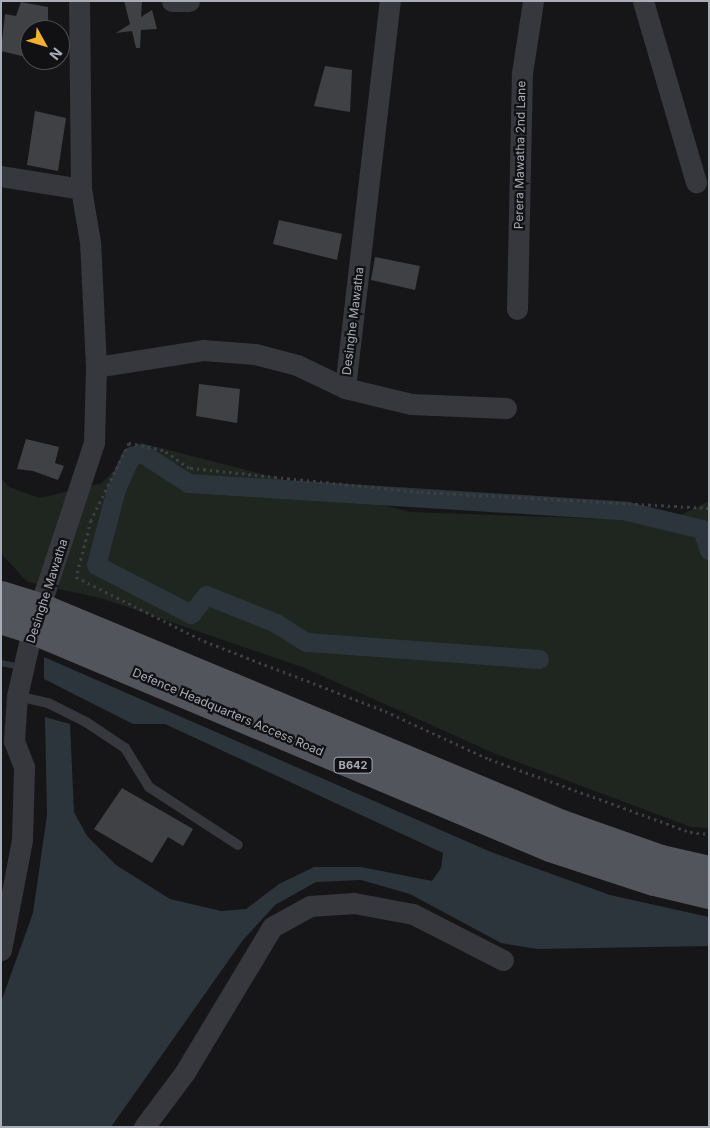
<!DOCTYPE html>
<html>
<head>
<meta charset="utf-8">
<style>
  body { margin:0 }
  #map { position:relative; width:710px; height:1128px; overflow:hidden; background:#161618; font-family:Inter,sans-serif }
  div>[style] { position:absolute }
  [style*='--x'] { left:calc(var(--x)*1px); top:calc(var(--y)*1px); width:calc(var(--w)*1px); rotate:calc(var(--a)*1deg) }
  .green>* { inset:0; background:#1e261f }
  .water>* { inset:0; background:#2c353c }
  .stream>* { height:5.5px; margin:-2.75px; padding:0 2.75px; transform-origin:2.75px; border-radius:2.75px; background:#2c353c }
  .canal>* { height:19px; margin:-9.5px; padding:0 9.5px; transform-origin:9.5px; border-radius:9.5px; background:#2c353c }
  .building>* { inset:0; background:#404145 }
  .path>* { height:3px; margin-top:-1.5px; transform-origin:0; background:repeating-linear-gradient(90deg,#3d3f44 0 2.5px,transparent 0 6.5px) }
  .service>* { height:10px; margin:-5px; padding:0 5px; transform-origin:5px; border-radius:5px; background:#37383d }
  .minor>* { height:21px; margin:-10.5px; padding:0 10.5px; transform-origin:10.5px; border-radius:10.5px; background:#37383d }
  .primary>* { height:28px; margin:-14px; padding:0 14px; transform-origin:14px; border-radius:14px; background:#53555c }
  span { translate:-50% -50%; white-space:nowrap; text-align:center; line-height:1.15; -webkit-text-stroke:4.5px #111113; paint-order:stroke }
  .shield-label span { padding:1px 4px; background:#111113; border:1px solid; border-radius:4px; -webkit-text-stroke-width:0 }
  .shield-label { font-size:11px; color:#a8adb8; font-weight:700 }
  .street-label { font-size:12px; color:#a8adb8 }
  .frame { position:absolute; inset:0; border:2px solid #a8adb8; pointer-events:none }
  .north { position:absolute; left:20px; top:20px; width:50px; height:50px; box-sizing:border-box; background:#111113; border:1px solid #4d4f55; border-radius:50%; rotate:129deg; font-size:14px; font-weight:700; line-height:20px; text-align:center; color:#a8adb8 }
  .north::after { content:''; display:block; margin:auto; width:18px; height:22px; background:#f2b134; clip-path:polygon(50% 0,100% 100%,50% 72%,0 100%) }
</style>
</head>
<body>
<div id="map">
  <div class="green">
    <i style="clip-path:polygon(141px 443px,410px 512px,669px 521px,709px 501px,709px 828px,691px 827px,491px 752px,305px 668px,104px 599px,28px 582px,1px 554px,1px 478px,9px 487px,40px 498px,102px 483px)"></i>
  </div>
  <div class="water">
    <i style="clip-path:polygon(44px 657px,491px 852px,610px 895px,709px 917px,709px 946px,537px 949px,501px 943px,410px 894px,361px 880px,316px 882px,275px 905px,243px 940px,111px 1127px,1px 1127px,1px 1002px,33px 913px,47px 815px,45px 717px,70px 724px,74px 812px,87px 836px,116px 865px,170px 899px,221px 911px,246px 909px,279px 884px,314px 867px,361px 867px,432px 881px,441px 868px,443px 853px,165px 724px,133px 724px,44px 679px)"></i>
  </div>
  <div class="stream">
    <i style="--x:1;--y:663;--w:15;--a:11"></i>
  </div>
  <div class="canal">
    <i style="--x:539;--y:659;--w:234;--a:-175.8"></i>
    <i style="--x:306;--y:642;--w:36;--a:-148"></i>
    <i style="--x:276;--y:623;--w:75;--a:-158.2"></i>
    <i style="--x:206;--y:595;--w:24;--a:128"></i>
    <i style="--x:191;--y:614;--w:107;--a:-152.7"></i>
    <i style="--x:96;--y:565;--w:79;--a:-75.3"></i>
    <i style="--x:116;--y:489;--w:36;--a:-66"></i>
    <i style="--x:131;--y:456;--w:11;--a:-15"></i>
    <i style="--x:142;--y:453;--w:55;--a:33.1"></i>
    <i style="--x:188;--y:483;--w:440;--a:3.6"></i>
    <i style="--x:627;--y:511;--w:77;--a:13.5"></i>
    <i style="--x:702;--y:529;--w:22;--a:72"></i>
  </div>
  <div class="building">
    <i style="clip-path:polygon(124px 1px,142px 1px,141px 17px,152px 10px,157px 29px,141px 30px,140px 48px,136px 48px,132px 31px,116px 33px,130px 24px)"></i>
    <i style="clip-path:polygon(21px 2px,48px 7px,48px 30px,30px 30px,30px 58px,1px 51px,5px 14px,16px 16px)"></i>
    <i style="clip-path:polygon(325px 66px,352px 70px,350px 112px,314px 106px)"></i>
    <i style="clip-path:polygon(35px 111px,66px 118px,58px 171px,27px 165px)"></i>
    <i style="clip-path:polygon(279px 220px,342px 234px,337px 260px,273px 244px)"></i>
    <i style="clip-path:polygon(375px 257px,420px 266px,415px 290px,371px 280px)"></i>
    <i style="clip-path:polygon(199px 384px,240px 389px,237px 423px,196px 416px)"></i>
    <i style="clip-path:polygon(26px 439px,59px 447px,55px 463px,64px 466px,58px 480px,33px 471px,17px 469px)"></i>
    <i style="clip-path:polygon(122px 788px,193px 829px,183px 846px,168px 837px,152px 863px,94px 829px)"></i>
  </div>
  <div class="path">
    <i style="--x:709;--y:508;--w:290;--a:-176.8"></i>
    <i style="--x:419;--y:492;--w:231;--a:-174"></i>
    <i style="--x:189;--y:468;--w:32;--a:-145"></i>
    <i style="--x:163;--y:450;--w:35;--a:-168"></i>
    <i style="--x:129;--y:443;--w:86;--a:116.3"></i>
    <i style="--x:91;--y:520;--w:59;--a:104.7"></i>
    <i style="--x:76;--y:577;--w:143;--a:26.6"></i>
    <i style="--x:204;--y:641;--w:194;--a:21.1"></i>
    <i style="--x:385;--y:711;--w:115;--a:24.8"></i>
    <i style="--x:489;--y:759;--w:214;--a:20"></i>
    <i style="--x:690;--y:832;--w:19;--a:6"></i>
  </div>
  <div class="service">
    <i style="--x:17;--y:696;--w:32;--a:13"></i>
    <i style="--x:48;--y:703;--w:42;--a:26.6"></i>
    <i style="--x:86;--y:722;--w:47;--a:33.7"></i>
    <i style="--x:125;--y:748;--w:46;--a:58.4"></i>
    <i style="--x:149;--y:787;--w:106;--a:33.1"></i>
  </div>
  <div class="minor">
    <i style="--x:172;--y:1;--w:17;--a:0"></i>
    <i style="--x:643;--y:1;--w:189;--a:73.7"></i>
    <i style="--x:1;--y:176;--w:81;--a:9.2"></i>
    <i style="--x:517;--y:309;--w:236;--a:-88.8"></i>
    <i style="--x:522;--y:73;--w:73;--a:-81.3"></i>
    <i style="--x:96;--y:367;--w:108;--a:-9"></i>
    <i style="--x:203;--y:350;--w:52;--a:4.4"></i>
    <i style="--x:255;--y:354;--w:43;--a:14.7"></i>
    <i style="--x:297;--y:365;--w:53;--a:25.6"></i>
    <i style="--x:345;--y:388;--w:68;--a:13.6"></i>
    <i style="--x:411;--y:404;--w:95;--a:2.4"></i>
    <i style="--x:345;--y:388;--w:390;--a:-83.4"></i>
    <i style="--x:1;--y:950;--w:112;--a:-79.2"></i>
    <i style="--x:22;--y:840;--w:73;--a:-88.4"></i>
    <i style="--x:24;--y:767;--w:28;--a:-111"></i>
    <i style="--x:14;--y:741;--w:45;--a:-86.2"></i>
    <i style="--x:17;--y:696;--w:68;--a:-77.2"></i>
    <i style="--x:32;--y:630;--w:197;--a:-71.7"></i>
    <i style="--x:94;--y:443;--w:76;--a:-88.5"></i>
    <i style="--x:96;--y:367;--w:125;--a:-92.7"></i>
    <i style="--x:90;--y:242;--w:54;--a:-99.6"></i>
    <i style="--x:81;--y:189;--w:188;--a:-90.6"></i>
    <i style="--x:144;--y:1127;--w:69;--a:-53.3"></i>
    <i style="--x:185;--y:1072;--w:169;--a:-59"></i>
    <i style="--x:272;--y:927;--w:43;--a:-28.9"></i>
    <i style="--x:310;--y:906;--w:44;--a:-3.9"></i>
    <i style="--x:354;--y:903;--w:60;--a:10.6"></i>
    <i style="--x:413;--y:914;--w:101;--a:27.1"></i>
  </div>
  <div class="primary">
    <i style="--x:1;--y:595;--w:41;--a:17.1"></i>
    <i style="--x:40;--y:607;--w:565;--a:22.57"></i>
    <i style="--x:562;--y:824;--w:105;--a:19.5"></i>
    <i style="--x:661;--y:859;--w:49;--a:12.9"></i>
    <i style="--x:1;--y:620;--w:33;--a:18"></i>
    <i style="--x:32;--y:630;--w:562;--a:22.82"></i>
    <i style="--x:550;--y:848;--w:109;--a:18.1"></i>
    <i style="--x:654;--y:882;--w:57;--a:13.3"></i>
  </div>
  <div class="shield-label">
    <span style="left:353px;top:765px">B642</span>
  </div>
  <div class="street-label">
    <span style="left:520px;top:155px;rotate:-89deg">Perera Mawatha 2nd Lane</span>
    <span style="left:353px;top:321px;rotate:-83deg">Desinghe Mawatha</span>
    <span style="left:47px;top:591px;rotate:-72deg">Desinghe Mawatha</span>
    <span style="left:228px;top:712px;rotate:23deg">Defence Headquarters Access Road</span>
  </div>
  <div class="frame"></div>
  <div class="north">N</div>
</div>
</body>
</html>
